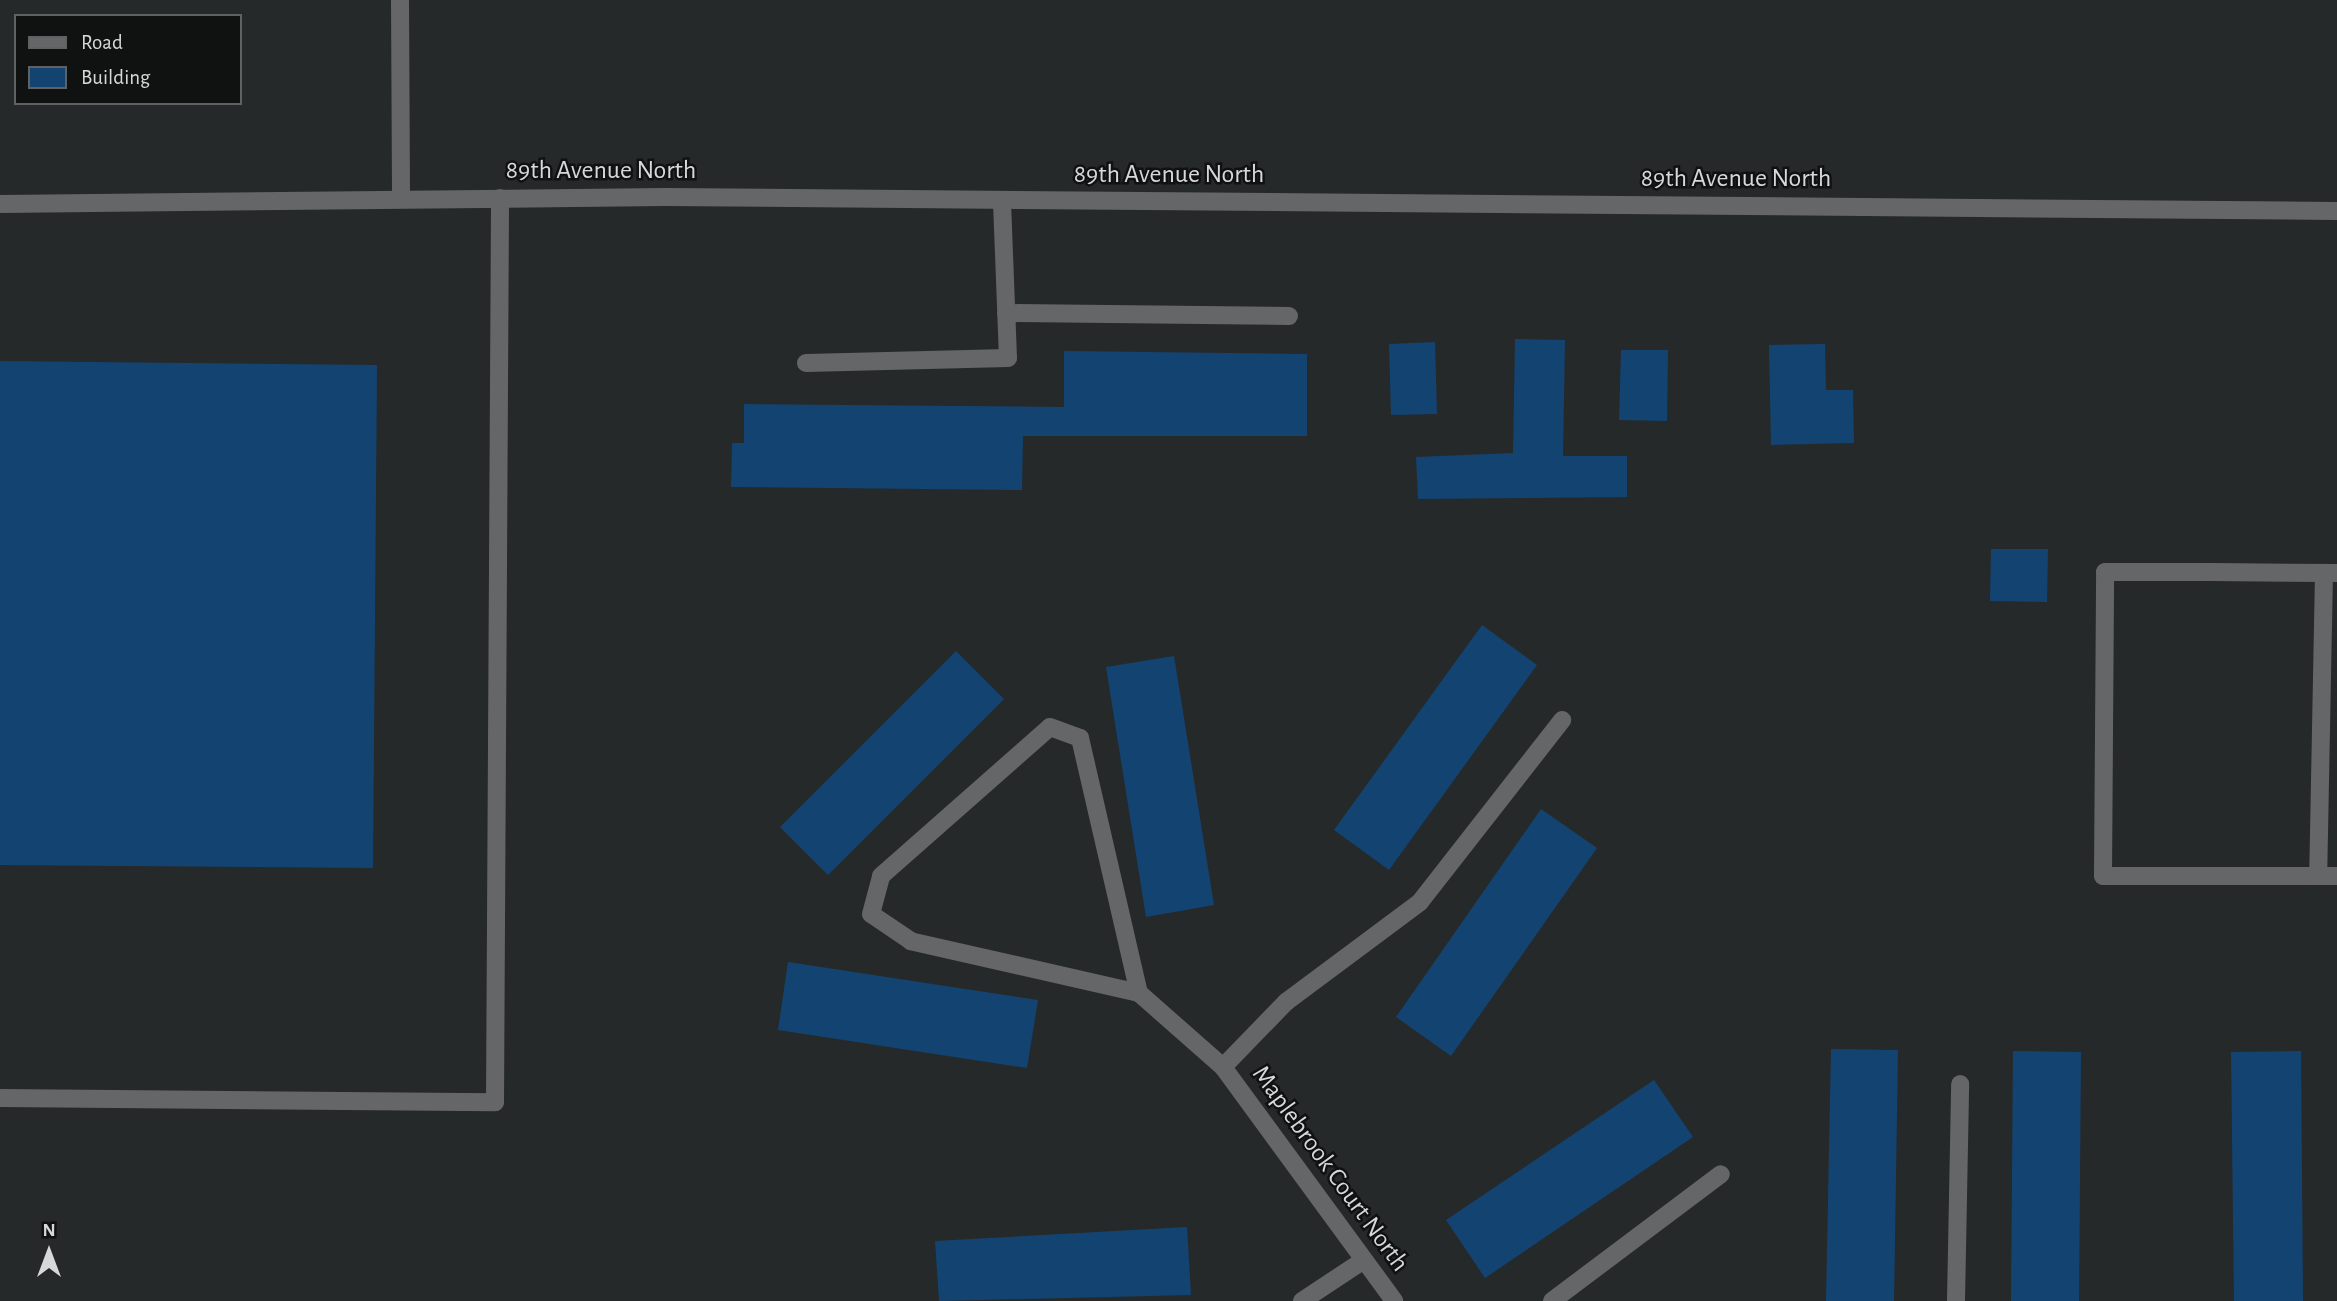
<!DOCTYPE html>
<html>
<head>
<meta charset="utf-8">
<style>
  body { margin:0 }
  #map { position:relative; width:2337px; height:1301px; overflow:hidden; background:#26292a; font-family:"Alegreya Sans",sans-serif }
  div>[style] { position:absolute }
  [style*='--x'] { left:calc(var(--x)*1px); top:calc(var(--y)*1px); width:calc(var(--w)*1px); rotate:calc(var(--a)*1deg) }
  .building>* { inset:0; background:#134471 }
  .minor>* { height:18px; margin:-9px; padding:0 9px; transform-origin:9px; border-radius:9px; background:#656667 }
  span { translate:-50% -50%; white-space:nowrap; text-align:center; line-height:1.15; -webkit-text-stroke:5px #101212; paint-order:stroke }
  .street-label { font-size:26px; color:#d6d8d9 }
  .legend { position:absolute; left:14px; top:14px; width:228px; height:91px; box-sizing:border-box; background:#101212; border:2px solid #5f6162; margin:0; padding:9px 12px; list-style:none; font-size:21px; color:#d6d8d9 }
  .legend li { display:flex; align-items:center; gap:14px; height:35px }
  .legend b { width:35px; border:2px solid #5f6162 }
  .north { position:absolute; left:14px; top:1217px; width:70px; height:70px; -webkit-text-stroke:5px #101212; paint-order:stroke; rotate:0deg; font-size:19px; font-weight:700; line-height:28px; text-align:center; color:#d6d8d9 }
  .north::after { content:''; display:block; margin:auto; width:24px; height:32px; background:#d6d8d9; clip-path:polygon(50% 0,100% 100%,50% 72%,0 100%) }
</style>
</head>
<body>
<div id="map">
  <div class="building">
    <i style="clip-path:polygon(1515px 339px,1565px 340px,1563px 456px,1627px 456px,1627px 497px,1418px 499px,1416px 457px,1513px 453px)"></i>
    <i style="clip-path:polygon(1435px 342px,1437px 414px,1391px 415px,1389px 344px)"></i>
    <i style="clip-path:polygon(1825px 344px,1826px 390px,1853px 390px,1854px 443px,1771px 445px,1769px 345px)"></i>
    <i style="clip-path:polygon(1621px 350px,1668px 350px,1667px 421px,1619px 420px)"></i>
    <i style="clip-path:polygon(1064px 351px,1307px 354px,1307px 436px,1023px 436px,1022px 490px,731px 487px,732px 443px,744px 443px,744px 404px,1064px 407px)"></i>
    <i style="clip-path:polygon(0 361px,377px 365px,373px 868px,0 865px)"></i>
    <i style="clip-path:polygon(1991px 549px,2048px 549px,2047px 602px,1990px 601px)"></i>
    <i style="clip-path:polygon(1482px 625px,1537px 665px,1389px 870px,1334px 830px)"></i>
    <i style="clip-path:polygon(956px 651px,1004px 699px,828px 875px,780px 827px)"></i>
    <i style="clip-path:polygon(1174px 656px,1214px 905px,1146px 917px,1106px 667px)"></i>
    <i style="clip-path:polygon(1541px 809px,1597px 848px,1451px 1056px,1396px 1017px)"></i>
    <i style="clip-path:polygon(788px 962px,1038px 1000px,1027px 1068px,778px 1030px)"></i>
    <i style="clip-path:polygon(1831px 1049px,1898px 1050px,1894px 1301px,1826px 1301px)"></i>
    <i style="clip-path:polygon(2013px 1051px,2081px 1052px,2079px 1301px,2011px 1301px)"></i>
    <i style="clip-path:polygon(2301px 1051px,2303px 1301px,2234px 1301px,2231px 1052px)"></i>
    <i style="clip-path:polygon(1654px 1080px,1693px 1137px,1485px 1278px,1446px 1220px)"></i>
    <i style="clip-path:polygon(1187px 1227px,1191px 1295px,939px 1301px,935px 1241px)"></i>
  </div>
  <div class="minor">
    <i style="--x:400;--y:0;--w:199;--a:89.7"></i>
    <i style="--x:0;--y:204;--w:665;--a:-0.6"></i>
    <i style="--x:665;--y:197;--w:1672;--a:0.48"></i>
    <i style="--x:1006;--y:313;--w:283;--a:0.6"></i>
    <i style="--x:806;--y:363;--w:202;--a:-1.4"></i>
    <i style="--x:1008;--y:358;--w:158;--a:-92.2"></i>
    <i style="--x:2324;--y:573;--w:303;--a:91.1"></i>
    <i style="--x:2318;--y:876;--w:215;--a:180"></i>
    <i style="--x:2103;--y:876;--w:304;--a:-89.6"></i>
    <i style="--x:2105;--y:572;--w:106;--a:0"></i>
    <i style="--x:2211;--y:572;--w:126;--a:0.5"></i>
    <i style="--x:2318;--y:876;--w:19;--a:0"></i>
    <i style="--x:1139;--y:993;--w:234;--a:-167.2"></i>
    <i style="--x:911;--y:941;--w:48;--a:-146"></i>
    <i style="--x:871;--y:914;--w:39;--a:-75"></i>
    <i style="--x:881;--y:876;--w:225;--a:-41.4"></i>
    <i style="--x:1050;--y:727;--w:32;--a:20"></i>
    <i style="--x:1080;--y:738;--w:262;--a:77"></i>
    <i style="--x:1139;--y:993;--w:112;--a:41.4"></i>
    <i style="--x:1223;--y:1067;--w:290;--a:53.8"></i>
    <i style="--x:1223;--y:1067;--w:91;--a:-45.9"></i>
    <i style="--x:1286;--y:1002;--w:167;--a:-36.7"></i>
    <i style="--x:1420;--y:902;--w:231;--a:-52"></i>
    <i style="--x:0;--y:1098;--w:495;--a:0.5"></i>
    <i style="--x:495;--y:1102;--w:904;--a:-89.68"></i>
    <i style="--x:1302;--y:1301;--w:74;--a:-33.5"></i>
    <i style="--x:1552;--y:1301;--w:211;--a:-36.9"></i>
    <i style="--x:1956;--y:1301;--w:217;--a:-88.9"></i>
  </div>
  <div class="street-label">
    <span style="left:601px;top:171px">89th Avenue North</span>
    <span style="left:1169px;top:175px">89th Avenue North</span>
    <span style="left:1736px;top:179px">89th Avenue North</span>
    <span style="left:1330px;top:1169px;rotate:54deg">Maplebrook Court North</span>
  </div>
  <ul class="legend">
  <li><b style="height:9px;background:#656667"></b>Road</li>
  <li><b style="height:19px;background:#134471"></b>Building</li>
  </ul>
  <div class="north">N</div>
</div>
</body>
</html>
